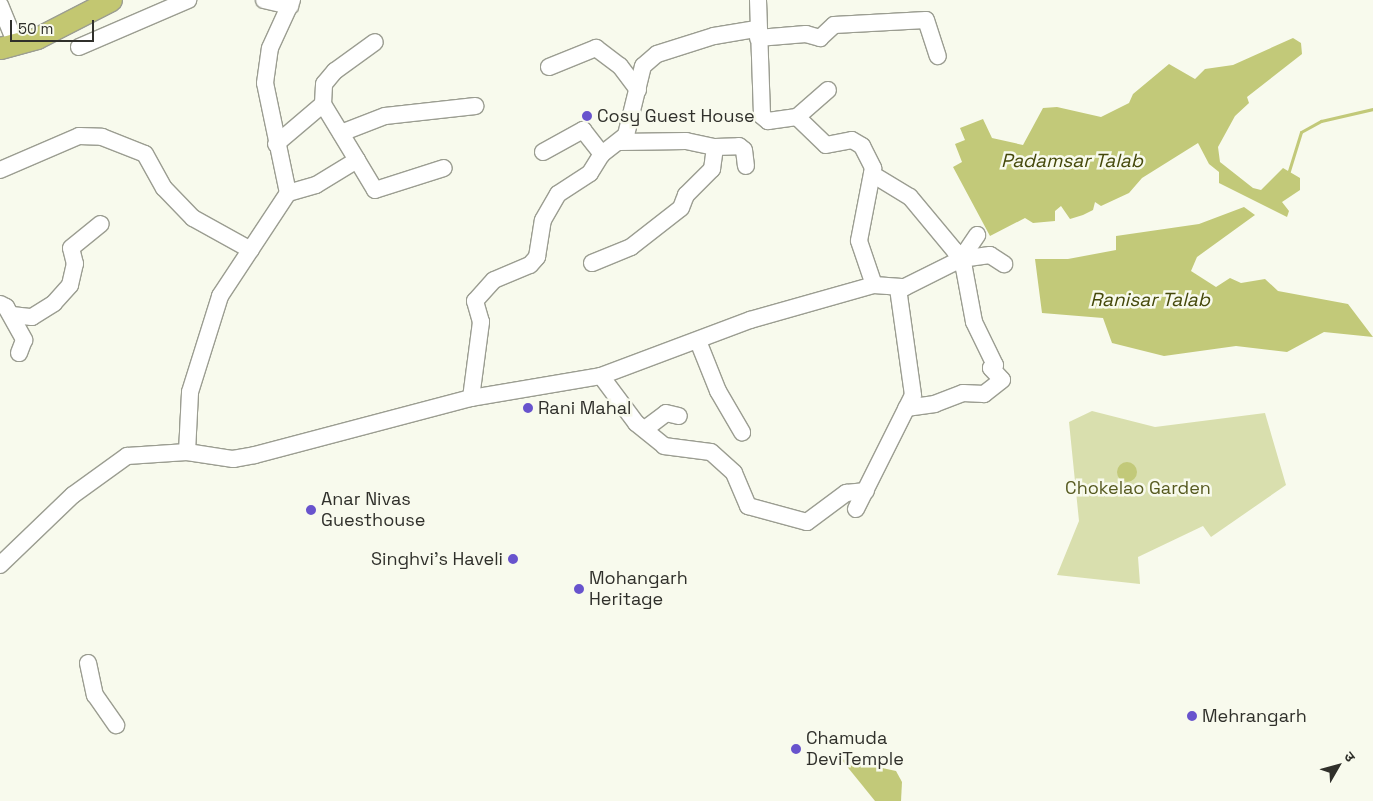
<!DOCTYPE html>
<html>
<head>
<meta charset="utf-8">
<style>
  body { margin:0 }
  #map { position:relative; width:1373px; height:801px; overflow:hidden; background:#f8faed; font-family:"Space Grotesk","Noto Sans Devanagari",sans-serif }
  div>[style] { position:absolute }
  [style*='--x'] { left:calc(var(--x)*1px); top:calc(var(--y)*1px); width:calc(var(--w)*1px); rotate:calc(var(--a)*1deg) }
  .green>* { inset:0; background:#d9dfae }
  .water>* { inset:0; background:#c2c979 }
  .round { border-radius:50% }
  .stream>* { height:3px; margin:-1.5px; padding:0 1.5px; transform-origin:1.5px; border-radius:1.5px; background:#c2c979 }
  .roads { filter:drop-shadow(1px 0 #9b9d91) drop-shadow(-1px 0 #9b9d91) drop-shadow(0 1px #9b9d91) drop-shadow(0 -1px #9b9d91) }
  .minor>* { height:16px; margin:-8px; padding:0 8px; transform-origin:8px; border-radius:8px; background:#fff }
  .major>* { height:21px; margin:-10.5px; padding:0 10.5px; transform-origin:10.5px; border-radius:10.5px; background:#c3c771 }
  .dots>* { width:14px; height:14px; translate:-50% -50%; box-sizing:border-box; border:2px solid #f8faed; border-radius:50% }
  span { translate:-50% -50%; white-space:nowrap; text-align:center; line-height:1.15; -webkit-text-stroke:5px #f8faed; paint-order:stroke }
  .poi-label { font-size:18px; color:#30302b }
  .left { translate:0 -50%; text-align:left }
  .right { translate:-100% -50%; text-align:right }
  .park-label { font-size:18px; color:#565a20 }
  .water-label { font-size:19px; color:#45490b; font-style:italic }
  .north { position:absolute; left:1313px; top:741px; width:50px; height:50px; -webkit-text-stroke:4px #f8faed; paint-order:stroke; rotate:52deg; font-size:14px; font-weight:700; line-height:20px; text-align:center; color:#30302b }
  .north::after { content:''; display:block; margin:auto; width:18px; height:22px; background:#30302b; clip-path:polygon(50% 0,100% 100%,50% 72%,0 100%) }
  .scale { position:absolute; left:10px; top:20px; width:84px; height:22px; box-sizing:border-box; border:2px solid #30302b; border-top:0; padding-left:6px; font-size:15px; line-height:18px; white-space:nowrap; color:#30302b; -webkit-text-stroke:4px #f8faed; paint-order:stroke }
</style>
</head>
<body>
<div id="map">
  <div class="green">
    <i style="clip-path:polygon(1092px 411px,1155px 427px,1265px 413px,1286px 485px,1211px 537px,1203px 526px,1138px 557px,1140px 584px,1057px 575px,1079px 521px,1069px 422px)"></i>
  </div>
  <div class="water">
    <i style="clip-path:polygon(1293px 38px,1301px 43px,1302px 54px,1247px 97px,1249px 103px,1235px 116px,1218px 147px,1220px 162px,1253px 188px,1261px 190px,1283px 168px,1300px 178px,1300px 190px,1282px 202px,1289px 211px,1287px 217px,1219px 183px,1219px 172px,1209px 164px,1198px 143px,1142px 178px,1129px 193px,1101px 206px,1095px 202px,1093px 210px,1083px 215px,1070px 219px,1061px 206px,1055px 211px,1055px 221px,1033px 223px,1025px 218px,990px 236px,953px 167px,962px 162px,955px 144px,965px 140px,960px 128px,983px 119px,992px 138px,1023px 145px,1043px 108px,1057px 107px,1101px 117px,1129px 103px,1133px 94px,1169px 64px,1195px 79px,1205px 69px,1233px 65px)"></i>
    <i style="clip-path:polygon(1244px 207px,1255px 215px,1197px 257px,1191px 271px,1216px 287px,1230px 278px,1241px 283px,1265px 279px,1278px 291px,1348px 304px,1373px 337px,1324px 332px,1287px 352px,1236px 346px,1164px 356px,1112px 343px,1103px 318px,1042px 313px,1035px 259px,1068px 259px,1116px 250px,1116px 236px,1199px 224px)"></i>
    <i class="round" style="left:1117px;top:462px;width:20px;height:20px"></i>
    <i style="clip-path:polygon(841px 759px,896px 771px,902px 782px,901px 801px,875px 801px)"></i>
  </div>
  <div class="stream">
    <i style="--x:1288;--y:174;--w:44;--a:-72.8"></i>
    <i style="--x:1301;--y:132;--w:23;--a:-29"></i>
    <i style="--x:1321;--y:121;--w:53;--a:-13"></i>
  </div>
  <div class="roads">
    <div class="minor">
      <i style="--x:264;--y:0;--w:27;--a:13"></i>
      <i style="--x:758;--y:0;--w:116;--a:88"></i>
      <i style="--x:762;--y:116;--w:8;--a:40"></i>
      <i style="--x:768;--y:121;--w:29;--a:-8"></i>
      <i style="--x:797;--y:117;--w:41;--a:-41.1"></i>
      <i style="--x:0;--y:5;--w:42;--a:67.7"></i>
      <i style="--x:758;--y:38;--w:48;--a:-4.8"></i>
      <i style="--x:806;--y:34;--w:15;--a:16"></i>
      <i style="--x:820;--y:38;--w:19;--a:-43"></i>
      <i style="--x:834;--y:25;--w:92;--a:-3.1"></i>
      <i style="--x:926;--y:20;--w:38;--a:72"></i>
      <i style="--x:79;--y:47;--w:119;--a:-23.3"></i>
      <i style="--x:549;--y:67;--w:51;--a:-22"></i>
      <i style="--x:596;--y:48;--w:30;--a:37"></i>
      <i style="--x:620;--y:66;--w:30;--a:53"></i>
      <i style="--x:797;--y:117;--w:40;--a:44"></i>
      <i style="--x:826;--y:145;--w:26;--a:-11"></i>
      <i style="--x:852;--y:140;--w:12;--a:31"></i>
      <i style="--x:862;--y:146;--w:25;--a:63"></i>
      <i style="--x:873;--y:168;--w:74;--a:100.9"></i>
      <i style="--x:859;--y:241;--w:46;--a:71.2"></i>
      <i style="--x:341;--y:133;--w:47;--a:-21.1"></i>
      <i style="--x:385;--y:116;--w:91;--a:-6.3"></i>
      <i style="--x:620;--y:142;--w:66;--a:-0.9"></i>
      <i style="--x:686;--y:141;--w:30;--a:12"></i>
      <i style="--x:715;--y:147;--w:24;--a:-2"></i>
      <i style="--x:739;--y:146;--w:6;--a:39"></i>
      <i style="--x:744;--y:150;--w:16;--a:83"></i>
      <i style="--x:276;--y:144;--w:62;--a:-40.4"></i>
      <i style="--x:323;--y:104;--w:20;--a:-87"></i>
      <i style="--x:324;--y:84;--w:17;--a:-50"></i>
      <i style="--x:335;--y:71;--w:49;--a:-35.9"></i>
      <i style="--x:543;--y:152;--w:46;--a:-28.8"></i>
      <i style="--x:583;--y:130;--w:31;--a:52"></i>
      <i style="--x:357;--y:160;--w:35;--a:59"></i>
      <i style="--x:375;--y:190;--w:72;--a:-17.7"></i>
      <i style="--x:0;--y:170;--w:86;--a:-23.3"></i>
      <i style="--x:79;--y:136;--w:23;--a:2"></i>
      <i style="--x:102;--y:137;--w:46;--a:21.6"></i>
      <i style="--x:145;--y:154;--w:39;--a:61"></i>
      <i style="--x:164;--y:188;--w:42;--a:46"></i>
      <i style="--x:193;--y:218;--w:66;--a:28.9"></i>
      <i style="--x:872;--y:174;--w:44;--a:31.2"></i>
      <i style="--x:910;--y:197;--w:70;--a:50.2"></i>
      <i style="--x:955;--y:251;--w:19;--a:62"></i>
      <i style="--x:964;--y:268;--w:55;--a:79.5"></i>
      <i style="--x:974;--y:322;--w:48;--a:64"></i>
      <i style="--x:995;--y:365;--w:5;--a:143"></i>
      <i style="--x:991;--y:368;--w:16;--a:47"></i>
      <i style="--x:1002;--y:380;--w:23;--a:142"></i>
      <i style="--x:984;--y:394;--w:21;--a:-177"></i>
      <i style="--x:963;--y:393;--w:30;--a:159"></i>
      <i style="--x:935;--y:404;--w:29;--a:172"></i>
      <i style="--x:288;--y:193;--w:29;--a:-16"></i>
      <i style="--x:316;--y:185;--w:48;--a:-31.4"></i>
      <i style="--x:357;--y:160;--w:66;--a:-121.3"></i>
      <i style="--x:961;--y:259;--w:29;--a:-56"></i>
      <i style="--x:592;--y:263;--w:42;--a:-22.3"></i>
      <i style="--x:631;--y:247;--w:63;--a:-38"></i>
      <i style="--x:681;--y:208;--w:14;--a:-69"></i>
      <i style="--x:686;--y:195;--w:37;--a:-45"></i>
      <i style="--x:712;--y:169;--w:22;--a:-82"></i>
      <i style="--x:0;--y:304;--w:7;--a:27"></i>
      <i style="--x:6;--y:307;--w:38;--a:61"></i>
      <i style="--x:24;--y:340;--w:14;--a:111"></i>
      <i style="--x:12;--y:315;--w:20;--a:6"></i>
      <i style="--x:32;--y:317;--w:26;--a:-32"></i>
      <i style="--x:54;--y:303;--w:24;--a:-48"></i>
      <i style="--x:70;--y:285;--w:22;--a:-77"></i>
      <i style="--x:75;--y:264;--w:16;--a:-104"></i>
      <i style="--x:71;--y:248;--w:38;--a:-39"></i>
      <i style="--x:698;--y:341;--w:54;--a:68.2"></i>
      <i style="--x:718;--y:391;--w:48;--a:59.7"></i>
      <i style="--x:601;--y:376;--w:59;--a:53.3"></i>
      <i style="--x:636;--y:423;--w:36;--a:39"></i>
      <i style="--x:664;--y:446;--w:47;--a:7.3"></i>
      <i style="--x:711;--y:452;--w:31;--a:42"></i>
      <i style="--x:734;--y:473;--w:36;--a:67"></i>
      <i style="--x:748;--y:506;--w:61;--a:15.2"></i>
      <i style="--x:807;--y:522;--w:49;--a:-36.6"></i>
      <i style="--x:846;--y:493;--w:20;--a:-6"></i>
      <i style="--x:471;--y:398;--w:77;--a:-82.5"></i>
      <i style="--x:481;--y:322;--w:22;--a:-106"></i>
      <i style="--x:475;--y:301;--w:28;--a:-48"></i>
      <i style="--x:494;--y:280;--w:39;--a:-23"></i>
      <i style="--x:530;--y:265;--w:11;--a:-49"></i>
      <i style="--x:537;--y:257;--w:37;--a:-81"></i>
      <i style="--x:543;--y:220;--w:30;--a:-60"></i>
      <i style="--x:558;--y:194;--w:38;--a:-33"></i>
      <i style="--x:590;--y:173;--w:22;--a:-58"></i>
      <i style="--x:602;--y:154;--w:31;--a:-38"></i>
      <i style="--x:626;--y:135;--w:71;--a:-76.2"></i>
      <i style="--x:643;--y:66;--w:18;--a:-41"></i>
      <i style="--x:657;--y:54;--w:60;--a:-17.5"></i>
      <i style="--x:714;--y:36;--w:43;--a:-9.5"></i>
      <i style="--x:645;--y:429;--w:26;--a:-37"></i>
      <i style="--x:666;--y:413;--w:13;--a:13"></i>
      <i style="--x:187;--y:452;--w:60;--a:-87.1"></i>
      <i style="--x:190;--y:392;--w:101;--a:-72.6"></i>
      <i style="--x:220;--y:296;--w:123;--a:-56.6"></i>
      <i style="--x:288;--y:193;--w:112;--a:-101.8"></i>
      <i style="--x:265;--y:83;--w:35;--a:-82"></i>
      <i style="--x:270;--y:48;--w:53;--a:-65.4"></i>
      <i style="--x:856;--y:509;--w:127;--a:-63.4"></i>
      <i style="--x:913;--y:395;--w:108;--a:-98"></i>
      <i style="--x:0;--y:565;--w:101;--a:-43.8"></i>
      <i style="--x:73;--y:495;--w:67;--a:-35.8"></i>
      <i style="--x:127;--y:456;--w:60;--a:-3.8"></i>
      <i style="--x:187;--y:452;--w:47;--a:8.7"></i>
      <i style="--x:233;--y:459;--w:22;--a:-10"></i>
      <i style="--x:255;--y:455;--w:223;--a:-14.8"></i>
      <i style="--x:471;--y:398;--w:132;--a:-9.6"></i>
      <i style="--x:601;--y:376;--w:159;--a:-20.6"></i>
      <i style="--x:750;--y:320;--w:129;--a:-15.8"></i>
      <i style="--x:874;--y:285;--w:31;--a:4"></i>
      <i style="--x:905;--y:287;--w:63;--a:-26.6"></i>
      <i style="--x:961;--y:259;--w:29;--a:-8"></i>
      <i style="--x:990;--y:255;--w:17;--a:33"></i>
      <i style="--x:88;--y:663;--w:33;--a:78"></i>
      <i style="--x:95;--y:695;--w:37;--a:55"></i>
    </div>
    <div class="major">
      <i style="--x:0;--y:48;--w:38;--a:-15"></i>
      <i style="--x:37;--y:38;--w:83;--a:-27.2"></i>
    </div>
  </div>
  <div class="dots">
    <i style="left:587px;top:116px;background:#6853cd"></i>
    <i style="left:528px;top:408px;background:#6853cd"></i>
    <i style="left:311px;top:510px;background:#6853cd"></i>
    <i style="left:513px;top:559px;background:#6853cd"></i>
    <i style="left:579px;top:589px;background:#6853cd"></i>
    <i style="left:1192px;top:716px;background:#6853cd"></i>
    <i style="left:796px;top:749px;background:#6853cd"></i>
  </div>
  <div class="poi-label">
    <span class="left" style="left:597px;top:116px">Cosy Guest House</span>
    <span class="left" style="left:538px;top:408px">Rani Mahal</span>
    <span class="left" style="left:321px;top:510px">Anar Nivas<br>Guesthouse</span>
    <span class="right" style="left:503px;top:559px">Singhvi's Haveli</span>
    <span class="left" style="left:589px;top:589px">Mohangarh<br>Heritage</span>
    <span class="left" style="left:1202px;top:716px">Mehrangarh</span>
    <span class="left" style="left:806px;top:749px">Chamuda<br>DeviTemple</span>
  </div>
  <div class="park-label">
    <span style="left:1138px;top:488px">Chokelao Garden</span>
  </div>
  <div class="water-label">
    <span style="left:1072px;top:161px">Padamsar Talab</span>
    <span style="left:1150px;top:300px">Ranisar Talab</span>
  </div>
  <div class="north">उ</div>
  <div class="scale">50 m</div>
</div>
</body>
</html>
